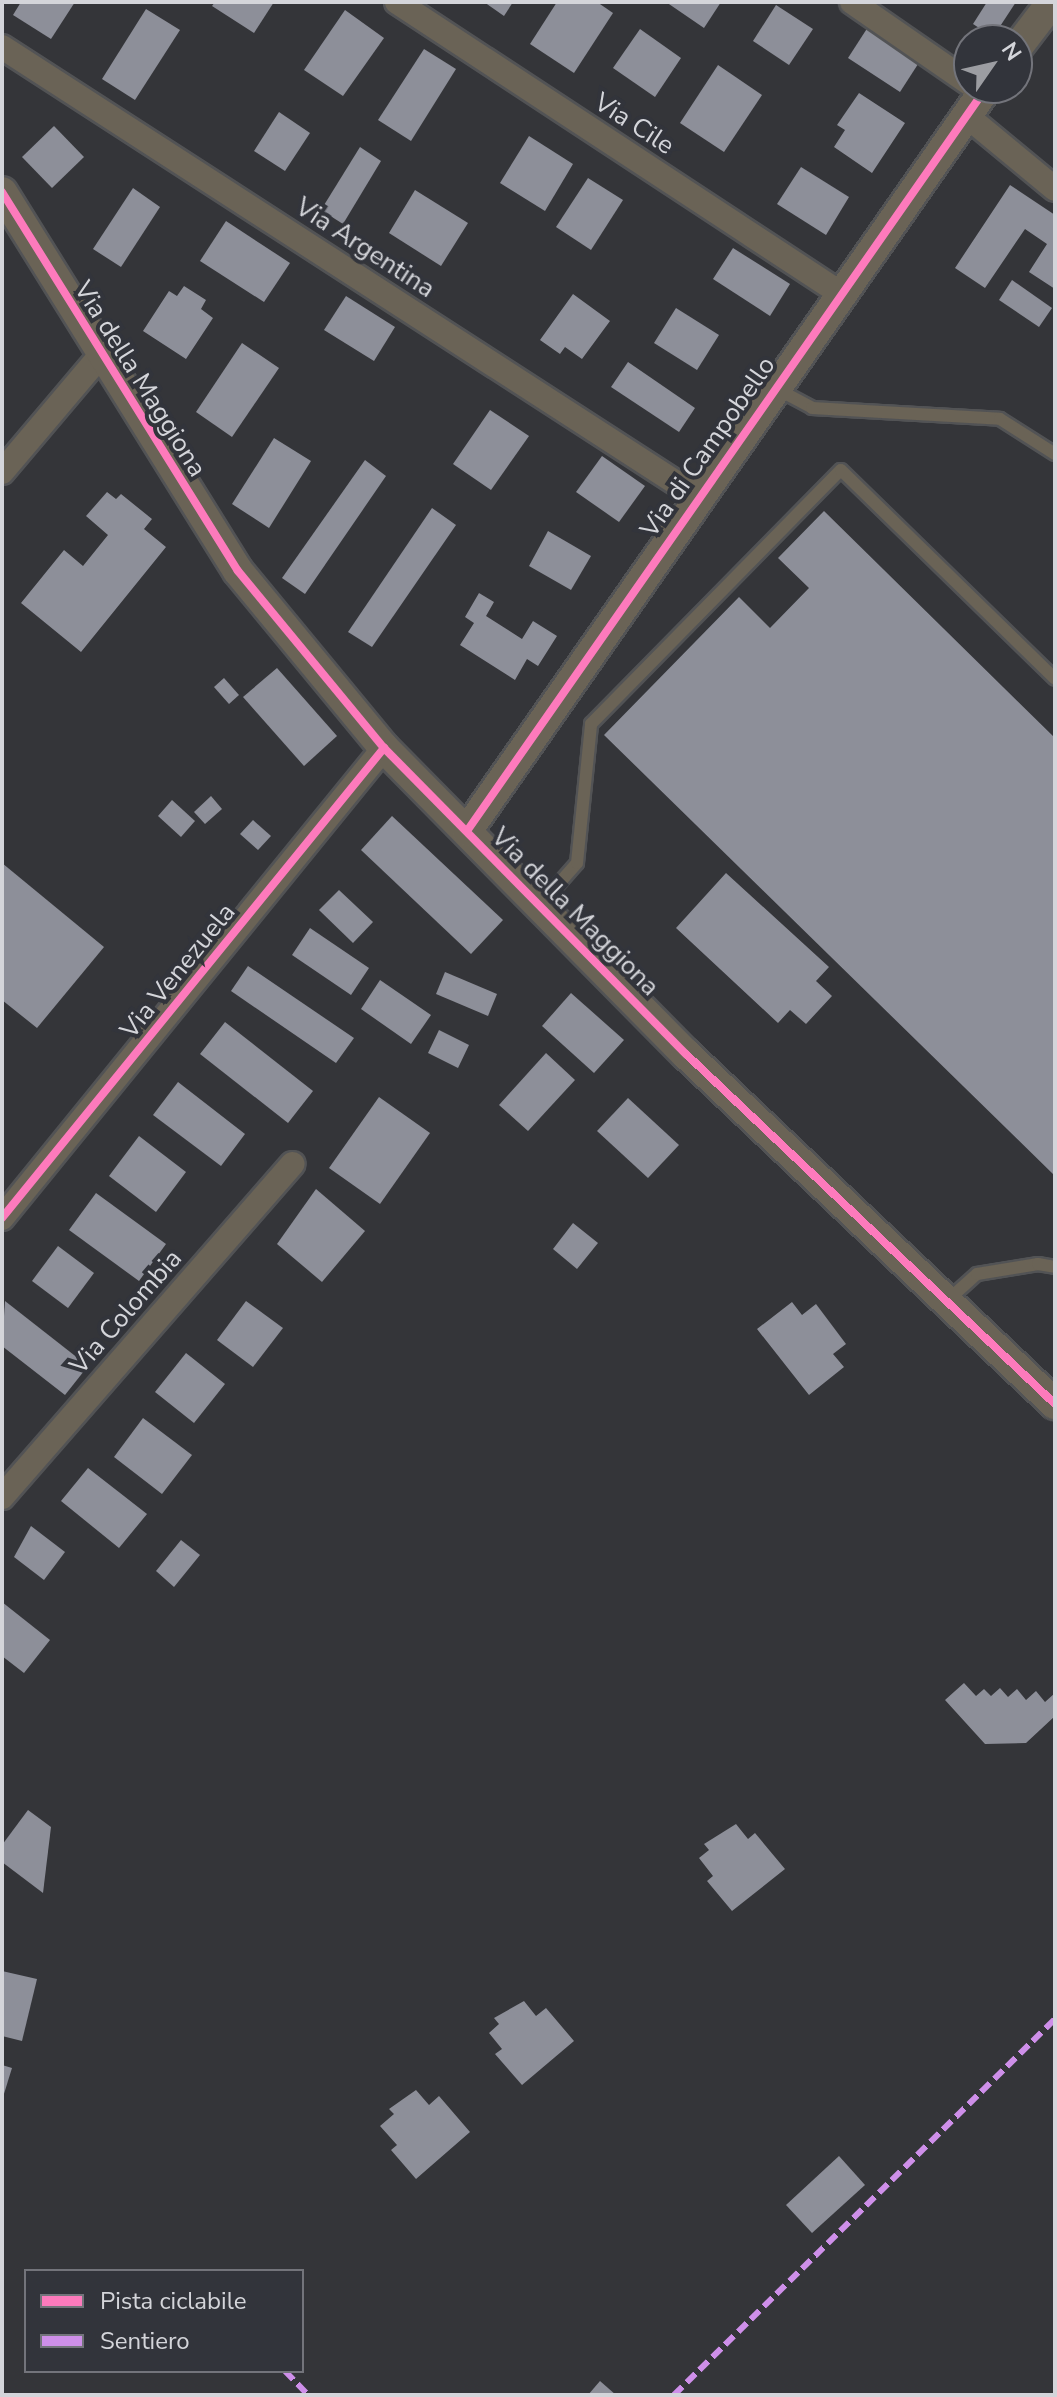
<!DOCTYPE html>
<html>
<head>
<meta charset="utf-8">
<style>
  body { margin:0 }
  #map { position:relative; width:1057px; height:2397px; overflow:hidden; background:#343539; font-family:"Nunito Sans",sans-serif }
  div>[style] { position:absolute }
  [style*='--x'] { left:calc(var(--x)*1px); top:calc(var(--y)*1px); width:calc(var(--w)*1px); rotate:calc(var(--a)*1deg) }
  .building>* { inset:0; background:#8d8f99 }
  .roads { filter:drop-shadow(2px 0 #525355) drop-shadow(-2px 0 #525355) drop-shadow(0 2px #525355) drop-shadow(0 -2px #525355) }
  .service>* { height:12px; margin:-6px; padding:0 6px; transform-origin:6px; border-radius:6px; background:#6a6356 }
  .minor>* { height:24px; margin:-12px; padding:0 12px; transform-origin:12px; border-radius:12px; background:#6a6356 }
  .tertiary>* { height:30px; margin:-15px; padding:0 15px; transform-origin:15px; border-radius:15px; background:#6a6356 }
  .quiet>* { height:6px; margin-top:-3px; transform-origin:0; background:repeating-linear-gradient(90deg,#ce8fe9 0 12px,transparent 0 18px) }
  .cycleway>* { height:8px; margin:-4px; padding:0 4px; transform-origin:4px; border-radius:4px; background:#fd7abc }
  span { translate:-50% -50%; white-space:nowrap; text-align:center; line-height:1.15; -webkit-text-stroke:8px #32343b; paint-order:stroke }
  .street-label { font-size:26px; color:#d4d5da }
  .frame { position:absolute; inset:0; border:4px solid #d4d5da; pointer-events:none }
  .legend { position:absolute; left:24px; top:2269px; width:280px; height:104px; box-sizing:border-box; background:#32343b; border:2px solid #73747b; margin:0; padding:10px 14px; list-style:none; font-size:24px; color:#d4d5da }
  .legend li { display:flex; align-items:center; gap:16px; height:40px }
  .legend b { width:40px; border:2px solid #73747b }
  .north { position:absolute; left:953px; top:24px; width:80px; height:80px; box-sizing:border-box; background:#32343b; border:2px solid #73747b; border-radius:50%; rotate:56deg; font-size:22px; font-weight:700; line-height:32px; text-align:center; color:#d4d5da }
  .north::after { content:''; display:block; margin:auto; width:28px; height:36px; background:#9c9da2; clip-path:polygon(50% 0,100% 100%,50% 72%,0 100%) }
</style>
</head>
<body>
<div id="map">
  <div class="building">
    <i style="clip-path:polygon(21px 2px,75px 2px,51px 39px,13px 15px)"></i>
    <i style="clip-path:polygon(215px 2px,274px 2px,254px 33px,212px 6px)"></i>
    <i style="clip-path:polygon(484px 2px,513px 2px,504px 16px)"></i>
    <i style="clip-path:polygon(557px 2px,597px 2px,613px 13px,574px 73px,530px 44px)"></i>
    <i style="clip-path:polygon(666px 2px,721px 2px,704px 28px)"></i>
    <i style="clip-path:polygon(987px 2px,1016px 2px,993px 37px,973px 24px)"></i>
    <i style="clip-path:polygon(776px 5px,813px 29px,789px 65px,753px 41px)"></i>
    <i style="clip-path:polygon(146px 9px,180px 30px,135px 100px,102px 79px)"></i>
    <i style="clip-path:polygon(345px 10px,384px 38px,343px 96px,304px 70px)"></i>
    <i style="clip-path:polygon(868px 27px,920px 61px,900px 92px,848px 58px)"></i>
    <i style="clip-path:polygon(640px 29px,681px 58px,655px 97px,613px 68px)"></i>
    <i style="clip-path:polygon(424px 49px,456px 69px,411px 141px,378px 120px)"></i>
    <i style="clip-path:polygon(718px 65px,762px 95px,724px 152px,680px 123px)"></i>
    <i style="clip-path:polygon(859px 93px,905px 123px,872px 173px,834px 147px,845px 130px,837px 125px)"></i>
    <i style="clip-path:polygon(279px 112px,310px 133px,285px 171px,254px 151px)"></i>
    <i style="clip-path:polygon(54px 126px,84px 157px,52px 188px,22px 157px)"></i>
    <i style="clip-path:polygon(529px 136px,573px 164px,545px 211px,500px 183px)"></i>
    <i style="clip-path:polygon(360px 147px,381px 161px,343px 224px,321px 210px)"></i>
    <i style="clip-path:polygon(801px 167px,849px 197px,826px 235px,777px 204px)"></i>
    <i style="clip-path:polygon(588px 178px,623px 200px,591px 250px,556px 227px)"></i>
    <i style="clip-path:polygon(1010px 185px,1055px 215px,1055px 289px,1029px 272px,1047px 244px,1025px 229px,985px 288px,955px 268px)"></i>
    <i style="clip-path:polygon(133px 188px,160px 207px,121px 267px,93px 249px)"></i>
    <i style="clip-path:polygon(415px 190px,468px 223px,441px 266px,389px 233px)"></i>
    <i style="clip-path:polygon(226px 221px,290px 263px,264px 302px,200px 261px)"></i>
    <i style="clip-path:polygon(733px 248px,790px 284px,770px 316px,713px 279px)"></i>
    <i style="clip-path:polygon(1012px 280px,1052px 308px,1039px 327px,999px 300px)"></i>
    <i style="clip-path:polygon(184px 286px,206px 300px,201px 309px,213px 318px,186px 359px,143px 331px,169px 291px,177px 296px)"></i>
    <i style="clip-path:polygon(573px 294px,610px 321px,582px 359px,565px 347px,560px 354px,540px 340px)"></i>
    <i style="clip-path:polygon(346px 296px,395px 327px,374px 361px,324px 330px)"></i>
    <i style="clip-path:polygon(676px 308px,719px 335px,697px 370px,654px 343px)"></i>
    <i style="clip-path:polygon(242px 343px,279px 368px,232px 437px,196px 412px)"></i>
    <i style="clip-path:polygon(628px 362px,695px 408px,679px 432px,611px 387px)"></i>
    <i style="clip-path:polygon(490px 410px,529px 436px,491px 490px,453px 464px)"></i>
    <i style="clip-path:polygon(274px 438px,311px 461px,269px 528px,232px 504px)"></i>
    <i style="clip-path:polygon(602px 456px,645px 486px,619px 522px,576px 492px)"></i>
    <i style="clip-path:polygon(365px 460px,386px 476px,305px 594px,282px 578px)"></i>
    <i style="clip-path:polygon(107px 492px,116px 499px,121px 494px,152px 519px,144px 529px,166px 547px,81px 652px,21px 603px,64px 550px,83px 566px,108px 535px,86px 516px)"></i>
    <i style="clip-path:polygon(432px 508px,456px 525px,372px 647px,348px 632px)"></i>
    <i style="clip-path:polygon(824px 511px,1055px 738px,1055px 1176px,604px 735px,739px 597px,770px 628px,809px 588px,778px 558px)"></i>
    <i style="clip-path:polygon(548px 531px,591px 556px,571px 590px,529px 566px)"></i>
    <i style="clip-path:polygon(479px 593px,494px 602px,486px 616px,522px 639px,533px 621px,557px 636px,538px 666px,527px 659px,515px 680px,460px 645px,474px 623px,465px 617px)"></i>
    <i style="clip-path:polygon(277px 668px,337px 736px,304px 766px,243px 697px)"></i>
    <i style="clip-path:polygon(224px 678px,239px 695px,229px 704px,214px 687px)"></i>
    <i style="clip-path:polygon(211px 796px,222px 809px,205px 824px,194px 812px)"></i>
    <i style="clip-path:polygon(172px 800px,195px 821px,181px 837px,158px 816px)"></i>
    <i style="clip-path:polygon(392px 816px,503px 920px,471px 954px,361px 850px)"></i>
    <i style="clip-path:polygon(253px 820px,271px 836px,258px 850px,240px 834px)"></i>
    <i style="clip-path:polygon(2px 863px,104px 947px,37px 1028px,2px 1000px)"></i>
    <i style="clip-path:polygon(726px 873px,829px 967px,816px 981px,832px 996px,806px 1024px,790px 1010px,778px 1023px,676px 928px)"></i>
    <i style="clip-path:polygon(339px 890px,373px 922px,353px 943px,319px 910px)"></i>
    <i style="clip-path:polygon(310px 928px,369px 968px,351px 995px,292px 955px)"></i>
    <i style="clip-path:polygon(248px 966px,354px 1038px,336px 1063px,231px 991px)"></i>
    <i style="clip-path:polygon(445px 972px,497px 994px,488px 1016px,436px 994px)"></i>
    <i style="clip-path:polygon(380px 980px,431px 1015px,411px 1044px,361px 1009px)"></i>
    <i style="clip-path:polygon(571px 993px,624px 1040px,594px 1073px,542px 1026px)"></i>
    <i style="clip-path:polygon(225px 1022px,313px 1091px,288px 1123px,200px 1054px)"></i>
    <i style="clip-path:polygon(439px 1030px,469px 1045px,458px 1068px,428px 1053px)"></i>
    <i style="clip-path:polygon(546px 1053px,575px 1080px,528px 1131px,499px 1105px)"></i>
    <i style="clip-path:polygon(178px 1082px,245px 1134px,221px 1166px,153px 1115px)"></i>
    <i style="clip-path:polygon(379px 1097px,430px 1133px,380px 1204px,329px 1168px)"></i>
    <i style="clip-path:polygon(628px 1098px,679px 1145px,648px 1178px,597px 1131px)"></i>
    <i style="clip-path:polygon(139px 1136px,186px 1172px,156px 1212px,109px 1176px)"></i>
    <i style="clip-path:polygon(316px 1189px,365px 1231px,322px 1282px,277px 1244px)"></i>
    <i style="clip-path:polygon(96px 1193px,166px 1244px,139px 1281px,69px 1230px)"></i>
    <i style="clip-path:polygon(573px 1223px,598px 1243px,577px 1269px,553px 1249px)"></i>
    <i style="clip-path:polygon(58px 1246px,94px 1273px,68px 1308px,32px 1281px)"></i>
    <i style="clip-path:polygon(5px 1301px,88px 1366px,65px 1395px,2px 1346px)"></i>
    <i style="clip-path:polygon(246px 1301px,283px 1328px,253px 1367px,217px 1340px)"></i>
    <i style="clip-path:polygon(792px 1302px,802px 1315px,816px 1304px,846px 1344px,833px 1354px,844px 1367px,809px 1395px,757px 1329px)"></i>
    <i style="clip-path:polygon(186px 1353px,225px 1384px,194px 1423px,155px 1392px)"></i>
    <i style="clip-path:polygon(143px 1418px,192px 1455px,162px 1494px,114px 1457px)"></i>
    <i style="clip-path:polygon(88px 1468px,147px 1514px,119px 1548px,61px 1501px)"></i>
    <i style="clip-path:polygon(31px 1526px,65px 1552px,44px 1580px,14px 1557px)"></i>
    <i style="clip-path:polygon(181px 1540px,200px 1555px,174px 1587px,156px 1571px)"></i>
    <i style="clip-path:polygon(2px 1602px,50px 1640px,24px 1673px,2px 1656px)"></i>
    <i style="clip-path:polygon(964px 1683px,976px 1696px,984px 1689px,991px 1696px,1000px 1688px,1008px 1697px,1017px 1689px,1026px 1700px,1036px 1691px,1045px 1702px,1055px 1693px,1055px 1716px,1026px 1743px,985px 1744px,945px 1700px)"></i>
    <i style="clip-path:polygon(28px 1810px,51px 1827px,43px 1893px,2px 1862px,2px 1845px)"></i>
    <i style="clip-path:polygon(736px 1824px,748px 1839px,755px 1833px,785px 1869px,732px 1911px,707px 1881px,713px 1876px,699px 1858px,709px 1850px,704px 1844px)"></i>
    <i style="clip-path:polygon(2px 1971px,37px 1979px,22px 2041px,2px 2036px)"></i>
    <i style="clip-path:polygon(524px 2001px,536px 2016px,546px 2008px,574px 2041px,522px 2085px,495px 2054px,502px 2049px,489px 2033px,499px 2024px,494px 2018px)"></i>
    <i style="clip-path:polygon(2px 2065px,12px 2068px,3px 2097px,2px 2097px)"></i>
    <i style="clip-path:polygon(416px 2090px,429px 2105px,439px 2096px,470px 2132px,416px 2179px,391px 2150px,397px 2145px,380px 2126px,394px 2114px,389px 2109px)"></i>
    <i style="clip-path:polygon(839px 2156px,865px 2185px,812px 2233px,786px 2205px)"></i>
    <i style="clip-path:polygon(600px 2381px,616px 2395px,588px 2395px)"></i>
  </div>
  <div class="roads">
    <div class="service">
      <i style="--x:777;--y:389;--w:40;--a:28"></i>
      <i style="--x:812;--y:408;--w:188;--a:3.3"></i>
      <i style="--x:1000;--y:419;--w:65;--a:32.5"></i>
      <i style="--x:540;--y:905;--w:56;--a:-48.6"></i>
      <i style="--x:577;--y:863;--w:140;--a:-84.2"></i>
      <i style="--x:591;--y:724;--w:356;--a:-45.5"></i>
      <i style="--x:841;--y:470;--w:299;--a:44.3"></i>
      <i style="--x:948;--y:1300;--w:39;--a:-42"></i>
      <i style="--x:977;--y:1274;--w:62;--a:-9.3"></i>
      <i style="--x:1038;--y:1264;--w:17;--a:10"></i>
    </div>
    <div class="minor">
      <i style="--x:397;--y:2;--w:530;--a:33.3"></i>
      <i style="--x:852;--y:2;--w:142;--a:34.7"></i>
      <i style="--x:2;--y:47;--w:829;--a:32.88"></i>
      <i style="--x:968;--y:117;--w:113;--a:39.6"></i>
      <i style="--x:2;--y:472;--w:153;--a:-49.8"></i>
      <i style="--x:2;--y:1218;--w:606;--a:-50.9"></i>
      <i style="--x:2;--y:1497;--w:442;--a:-48.9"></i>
    </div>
    <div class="tertiary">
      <i style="--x:1017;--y:48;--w:58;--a:-52.7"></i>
      <i style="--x:2;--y:192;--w:446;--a:58.1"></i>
      <i style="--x:238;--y:571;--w:229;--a:50.5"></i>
      <i style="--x:384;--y:748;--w:430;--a:45.4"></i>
      <i style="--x:686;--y:1054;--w:509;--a:43.49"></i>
      <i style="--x:467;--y:831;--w:906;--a:-55.06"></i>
    </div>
  </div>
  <div class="quiet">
    <i style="--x:285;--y:2371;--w:33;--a:46"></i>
    <i style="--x:674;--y:2395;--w:535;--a:-44.62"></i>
  </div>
  <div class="cycleway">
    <i style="--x:2;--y:192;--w:446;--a:58.1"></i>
    <i style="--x:238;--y:571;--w:229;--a:50.5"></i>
    <i style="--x:384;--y:748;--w:430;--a:45.4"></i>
    <i style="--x:686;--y:1054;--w:509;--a:43.49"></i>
    <i style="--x:467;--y:831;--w:906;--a:-55.06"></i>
    <i style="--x:2;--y:1218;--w:606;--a:-50.9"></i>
  </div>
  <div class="street-label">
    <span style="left:634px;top:124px;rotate:33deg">Via Cile</span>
    <span style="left:365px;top:248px;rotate:33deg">Via Argentina</span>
    <span style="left:140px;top:379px;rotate:58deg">Via della Maggiona</span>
    <span style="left:708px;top:447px;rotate:-55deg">Via di Campobello</span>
    <span style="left:575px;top:912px;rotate:45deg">Via della Maggiona</span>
    <span style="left:178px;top:971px;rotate:-51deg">Via Venezuela</span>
    <span style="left:126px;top:1312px;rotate:-49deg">Via Colombia</span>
  </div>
  <div class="frame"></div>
  <ul class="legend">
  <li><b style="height:10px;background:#fd7abc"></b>Pista ciclabile</li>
  <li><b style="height:10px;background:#ce8fe9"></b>Sentiero</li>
  </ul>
  <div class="north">N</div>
</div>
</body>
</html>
